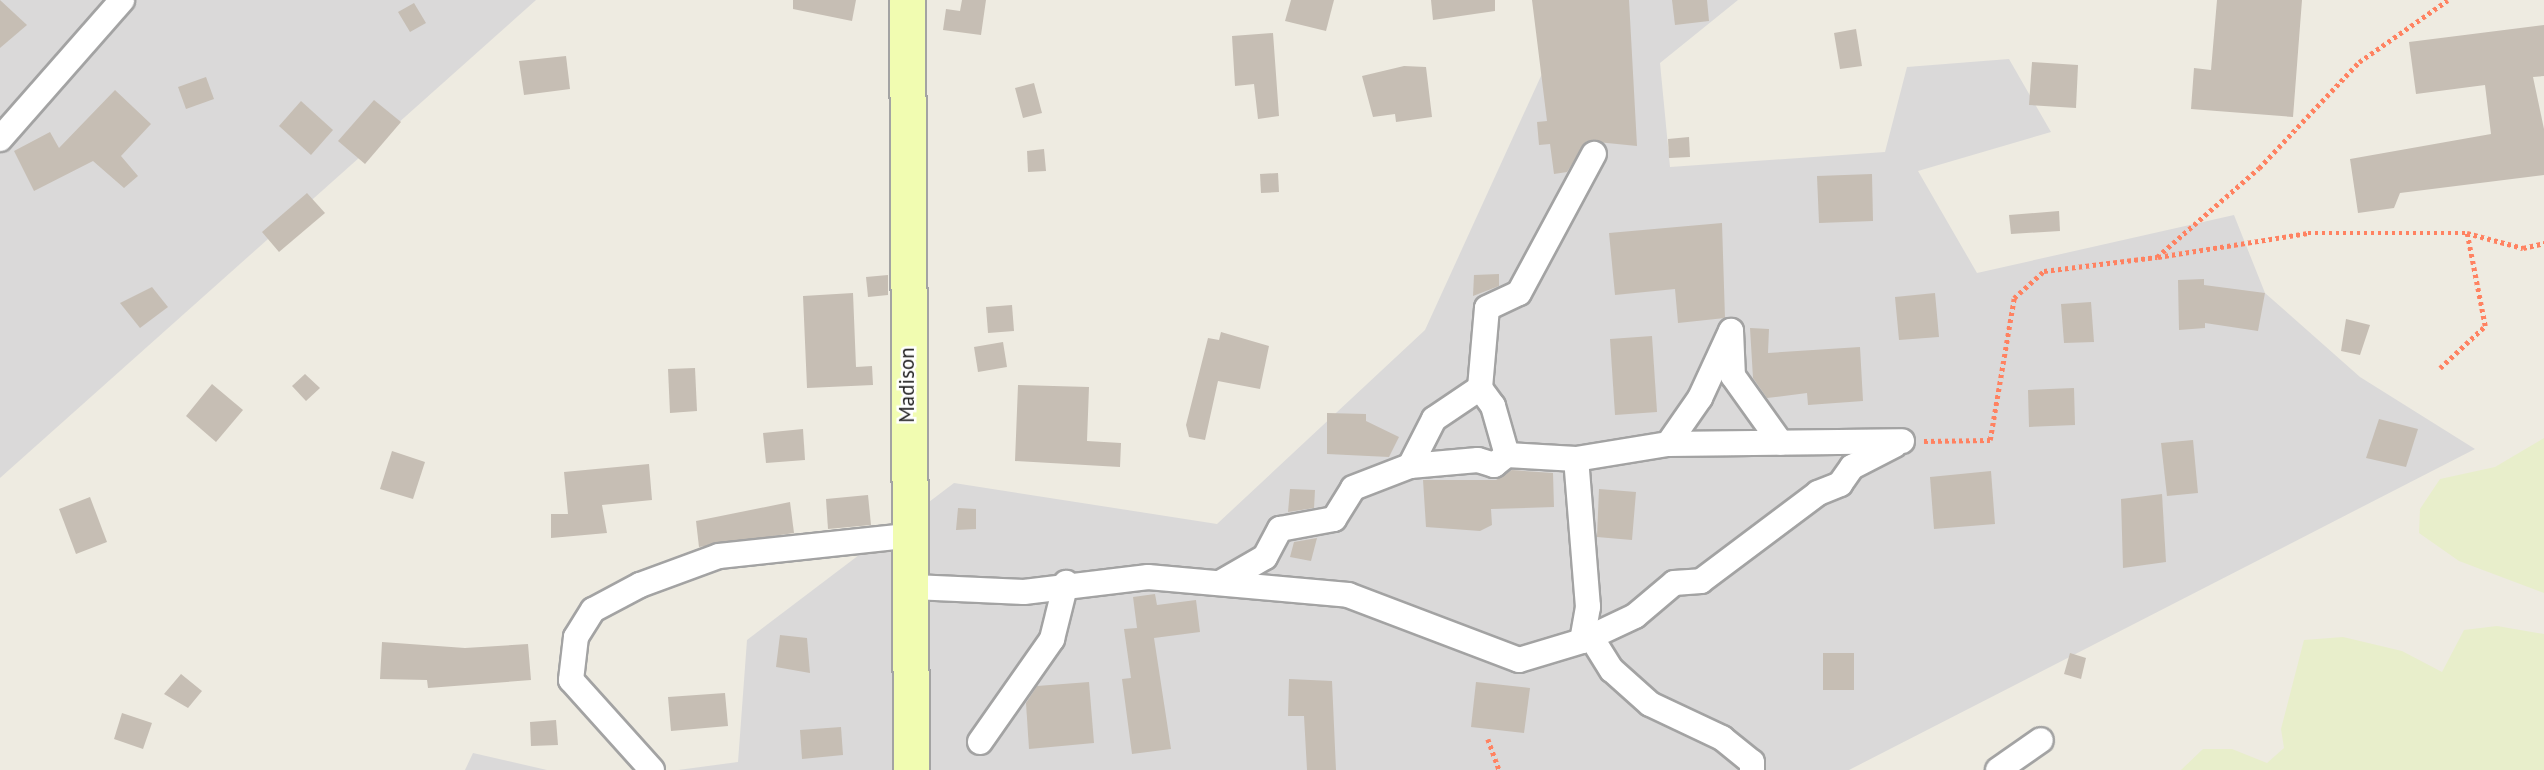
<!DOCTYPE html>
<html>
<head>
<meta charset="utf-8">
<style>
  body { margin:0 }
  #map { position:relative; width:2544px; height:770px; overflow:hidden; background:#eeebe1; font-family:"PT Sans",sans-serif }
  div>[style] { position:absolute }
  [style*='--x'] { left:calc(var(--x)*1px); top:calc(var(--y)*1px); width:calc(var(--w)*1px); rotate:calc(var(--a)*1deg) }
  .residential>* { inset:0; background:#dad9d9 }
  .farmland>* { inset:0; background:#e8eecb }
  .building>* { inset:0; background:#c6beb4 }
  .path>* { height:4.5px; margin-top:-2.25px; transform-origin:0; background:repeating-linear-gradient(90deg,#ff8261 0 3.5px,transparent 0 7px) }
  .roads { filter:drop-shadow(2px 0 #a3a3a3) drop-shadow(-2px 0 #a3a3a3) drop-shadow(0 2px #a3a3a3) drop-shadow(0 -2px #a3a3a3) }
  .street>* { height:24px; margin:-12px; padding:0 12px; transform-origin:12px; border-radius:12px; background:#fff }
  .secondary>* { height:35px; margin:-17.5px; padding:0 17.5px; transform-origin:17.5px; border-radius:17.5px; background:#f1fcb1 }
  span { translate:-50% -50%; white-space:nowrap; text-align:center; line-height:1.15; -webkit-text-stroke:5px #fff; paint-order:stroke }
  .street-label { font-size:21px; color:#1c1c1c }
</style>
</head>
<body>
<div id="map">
  <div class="residential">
    <i style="clip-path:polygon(0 0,536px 0,0 478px)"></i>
    <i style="clip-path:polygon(1598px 0,1738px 0,1660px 63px,1670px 167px,1885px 152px,1907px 67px,2009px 59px,2051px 132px,1918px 171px,1977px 273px,2234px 215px,2265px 293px,2360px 377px,2475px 449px,1849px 770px,678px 770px,738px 762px,747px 640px,954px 483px,1217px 524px,1425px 330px,1541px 76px)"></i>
    <i style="clip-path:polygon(473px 753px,547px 770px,465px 770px)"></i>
  </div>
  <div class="farmland">
    <i style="clip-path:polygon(2544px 438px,2544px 593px,2459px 561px,2419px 533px,2420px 509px,2440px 479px,2495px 467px)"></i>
    <i style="clip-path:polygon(2497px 626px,2544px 634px,2544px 770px,2181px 770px,2203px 749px,2232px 749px,2267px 763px,2284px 748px,2281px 729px,2304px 640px,2343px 637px,2402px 651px,2442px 672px,2464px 630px)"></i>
  </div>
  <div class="building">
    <i style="clip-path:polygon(0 0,27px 25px,0 48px)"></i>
    <i style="clip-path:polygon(793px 0,856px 0,852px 21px,793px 9px)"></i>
    <i style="clip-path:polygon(962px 0,986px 0,981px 35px,943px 30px,946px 9px,960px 11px)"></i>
    <i style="clip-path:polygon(1291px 0,1334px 0,1326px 31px,1285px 21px)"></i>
    <i style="clip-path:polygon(1431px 0,1495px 0,1495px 11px,1433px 20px)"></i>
    <i style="clip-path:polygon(1532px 0,1629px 0,1637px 146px,1587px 141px,1567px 172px,1554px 174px,1550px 144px,1539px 145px,1537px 122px,1547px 121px)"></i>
    <i style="clip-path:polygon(1672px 0,1707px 0,1709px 21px,1675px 25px)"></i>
    <i style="clip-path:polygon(2217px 0,2302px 0,2293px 117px,2191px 109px,2194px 68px,2211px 70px)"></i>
    <i style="clip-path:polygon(414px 3px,426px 23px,410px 32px,398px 12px)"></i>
    <i style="clip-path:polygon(2544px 25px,2544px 76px,2533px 77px,2544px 129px,2544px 175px,2400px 193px,2394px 208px,2358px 213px,2350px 159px,2491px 134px,2485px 85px,2416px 94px,2409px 42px)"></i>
    <i style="clip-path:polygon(1856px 29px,1862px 66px,1840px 69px,1834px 33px)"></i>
    <i style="clip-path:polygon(1273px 33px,1279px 116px,1258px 119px,1254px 84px,1235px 86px,1232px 36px)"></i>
    <i style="clip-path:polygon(566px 56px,570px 89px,524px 95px,519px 61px)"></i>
    <i style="clip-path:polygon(2032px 62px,2078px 65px,2076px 108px,2029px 105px)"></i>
    <i style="clip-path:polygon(1404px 66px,1426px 67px,1432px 117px,1396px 122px,1395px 114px,1373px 117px,1362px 76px)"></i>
    <i style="clip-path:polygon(206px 77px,214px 99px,186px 109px,178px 87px)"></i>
    <i style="clip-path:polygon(1034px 83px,1042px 113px,1023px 118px,1015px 88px)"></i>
    <i style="clip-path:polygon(115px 90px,151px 124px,121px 156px,138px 176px,124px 188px,93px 161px,34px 191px,14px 151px,50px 132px,59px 148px)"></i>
    <i style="clip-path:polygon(374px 100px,401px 122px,365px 164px,338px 141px)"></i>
    <i style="clip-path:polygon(301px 101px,333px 130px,311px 155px,279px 126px)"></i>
    <i style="clip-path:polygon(1689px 137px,1690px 157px,1669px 158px,1668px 139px)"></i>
    <i style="clip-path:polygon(1044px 149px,1046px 171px,1028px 172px,1027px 151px)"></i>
    <i style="clip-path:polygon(1278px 173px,1279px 192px,1261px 193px,1260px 174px)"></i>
    <i style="clip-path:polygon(1872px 174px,1873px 221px,1819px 223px,1817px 176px)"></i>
    <i style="clip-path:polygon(307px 193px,325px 213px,279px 252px,262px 232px)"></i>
    <i style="clip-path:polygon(2059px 211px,2060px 231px,2011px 234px,2009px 215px)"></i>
    <i style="clip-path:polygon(1722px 223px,1725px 318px,1678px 323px,1675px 289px,1615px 295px,1609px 233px)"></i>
    <i style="clip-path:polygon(1499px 274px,1499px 286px,1473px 296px,1474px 275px)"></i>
    <i style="clip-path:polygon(888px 275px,888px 295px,868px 297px,866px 277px)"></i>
    <i style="clip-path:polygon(2204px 279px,2204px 285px,2265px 293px,2258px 331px,2205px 323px,2205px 328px,2179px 330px,2178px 280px)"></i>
    <i style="clip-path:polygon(152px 287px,168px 307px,140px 328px,120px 303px)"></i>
    <i style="clip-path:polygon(853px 293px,856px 367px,872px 366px,873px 385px,807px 388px,803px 296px)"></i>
    <i style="clip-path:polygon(1935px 293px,1939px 337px,1899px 340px,1895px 297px)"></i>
    <i style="clip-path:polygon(2091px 302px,2094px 342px,2064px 343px,2061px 304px)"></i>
    <i style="clip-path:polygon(1012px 305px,1014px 331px,988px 333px,986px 307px)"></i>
    <i style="clip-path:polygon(2346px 319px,2370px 325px,2360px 355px,2341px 351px)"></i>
    <i style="clip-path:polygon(1750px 328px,1769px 329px,1768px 353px,1860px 347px,1863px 401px,1808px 405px,1807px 393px,1767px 398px,1753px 378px)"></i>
    <i style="clip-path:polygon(1221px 332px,1269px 346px,1260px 389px,1218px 381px,1205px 440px,1189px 437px,1186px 425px,1208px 338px,1219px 340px)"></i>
    <i style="clip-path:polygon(1652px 336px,1657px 412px,1615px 415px,1610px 339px)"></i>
    <i style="clip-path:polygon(1003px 342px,1007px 367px,978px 372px,974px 347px)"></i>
    <i style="clip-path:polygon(695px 368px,697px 411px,670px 413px,668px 369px)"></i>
    <i style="clip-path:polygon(305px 374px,320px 388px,306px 401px,292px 386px)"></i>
    <i style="clip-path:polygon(212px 384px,243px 410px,216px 442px,186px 416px)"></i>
    <i style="clip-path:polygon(1018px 385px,1089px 387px,1087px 441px,1121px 443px,1120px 467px,1015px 461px)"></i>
    <i style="clip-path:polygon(2074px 388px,2075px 425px,2029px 427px,2028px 390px)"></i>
    <i style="clip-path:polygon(1327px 413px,1366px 414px,1366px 421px,1399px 437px,1389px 457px,1327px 454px)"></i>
    <i style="clip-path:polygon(2379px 419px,2418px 429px,2406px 467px,2366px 458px)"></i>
    <i style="clip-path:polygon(803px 429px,805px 460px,766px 463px,763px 433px)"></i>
    <i style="clip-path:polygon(2193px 440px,2198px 493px,2167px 496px,2161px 443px)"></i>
    <i style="clip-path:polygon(392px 451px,425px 462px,413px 499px,380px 489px)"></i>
    <i style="clip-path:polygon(649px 464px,652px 500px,602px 505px,607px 533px,551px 538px,551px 514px,568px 514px,564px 472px)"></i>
    <i style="clip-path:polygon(1512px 470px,1553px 473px,1554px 507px,1491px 509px,1492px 525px,1480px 531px,1426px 527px,1423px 480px,1496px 480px)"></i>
    <i style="clip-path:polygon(1991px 471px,1995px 524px,1934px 529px,1930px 477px)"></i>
    <i style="clip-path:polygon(1290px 489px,1315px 490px,1314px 508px,1288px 512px)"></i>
    <i style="clip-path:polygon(1599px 489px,1636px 492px,1632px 540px,1597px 537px)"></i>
    <i style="clip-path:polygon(2162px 494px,2166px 562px,2123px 568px,2121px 499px)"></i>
    <i style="clip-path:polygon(868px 495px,871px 525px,828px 529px,826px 499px)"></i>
    <i style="clip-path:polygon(90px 497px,107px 542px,76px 554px,59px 509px)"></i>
    <i style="clip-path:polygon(790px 502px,794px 533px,699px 547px,696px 521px)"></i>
    <i style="clip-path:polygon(958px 508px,976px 509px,976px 529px,956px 530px)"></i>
    <i style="clip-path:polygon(1317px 538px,1311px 561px,1290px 557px,1294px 542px)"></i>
    <i style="clip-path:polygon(1155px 594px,1157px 605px,1196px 600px,1200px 632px,1154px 638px,1171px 749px,1132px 754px,1122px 679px,1131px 678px,1124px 629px,1137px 628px,1133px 597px)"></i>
    <i style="clip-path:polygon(780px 635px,807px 638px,810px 673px,776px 667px)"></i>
    <i style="clip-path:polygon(382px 642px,465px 648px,528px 644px,531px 680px,428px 688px,427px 680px,380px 679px)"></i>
    <i style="clip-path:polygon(1823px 653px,1854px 653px,1854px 690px,1823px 690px)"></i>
    <i style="clip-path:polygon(2070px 653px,2086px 658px,2081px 679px,2064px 674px)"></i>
    <i style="clip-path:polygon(181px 674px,202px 691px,188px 708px,164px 694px)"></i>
    <i style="clip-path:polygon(1289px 679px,1332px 681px,1336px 770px,1307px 770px,1304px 716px,1288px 716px)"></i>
    <i style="clip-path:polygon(1089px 682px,1094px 743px,1029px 749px,1026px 703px,1037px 686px)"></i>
    <i style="clip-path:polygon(1476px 682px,1530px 688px,1524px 733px,1471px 727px)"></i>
    <i style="clip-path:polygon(725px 693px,728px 726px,671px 731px,668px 697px)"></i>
    <i style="clip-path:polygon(122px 713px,152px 723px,143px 749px,114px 739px)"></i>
    <i style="clip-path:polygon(556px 720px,558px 745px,531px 746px,530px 722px)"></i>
    <i style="clip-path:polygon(841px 727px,843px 755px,802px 759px,800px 730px)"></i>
  </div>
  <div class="path">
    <i style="--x:2158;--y:257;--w:152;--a:-9.1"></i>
    <i style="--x:2308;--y:233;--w:159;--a:0"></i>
    <i style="--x:2467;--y:233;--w:58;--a:15"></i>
    <i style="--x:2523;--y:248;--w:22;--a:-13"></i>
    <i style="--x:2440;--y:368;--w:62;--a:-43"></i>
    <i style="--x:2485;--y:326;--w:95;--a:-101"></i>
    <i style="--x:1924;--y:441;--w:66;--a:-0.9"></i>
    <i style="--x:1990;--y:440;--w:144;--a:-80.4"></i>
    <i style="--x:2014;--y:298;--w:40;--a:-42"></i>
    <i style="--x:2044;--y:271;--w:114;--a:-7.1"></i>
    <i style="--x:2157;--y:257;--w:135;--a:-41.1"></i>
    <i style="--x:2259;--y:168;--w:146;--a:-46.7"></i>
    <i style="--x:2359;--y:62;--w:108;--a:-34.9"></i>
    <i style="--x:1488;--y:739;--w:33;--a:70"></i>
  </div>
  <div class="roads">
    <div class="street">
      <i style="--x:0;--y:139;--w:185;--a:-48.7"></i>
      <i style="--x:1668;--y:444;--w:56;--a:-55.2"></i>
      <i style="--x:1700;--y:398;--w:74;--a:-65.2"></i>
      <i style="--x:1731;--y:331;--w:45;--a:87.5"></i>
      <i style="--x:1733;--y:376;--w:82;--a:54.4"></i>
      <i style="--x:1576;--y:459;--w:69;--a:-176.7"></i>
      <i style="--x:1507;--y:455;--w:51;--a:-105.9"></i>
      <i style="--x:1493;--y:406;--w:22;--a:-126"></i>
      <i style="--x:1480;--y:388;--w:80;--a:-85"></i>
      <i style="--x:1487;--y:308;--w:35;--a:-25"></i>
      <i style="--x:1519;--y:293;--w:158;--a:-61.7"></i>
      <i style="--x:1410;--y:466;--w:68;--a:-5"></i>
      <i style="--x:1478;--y:460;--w:17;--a:17"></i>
      <i style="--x:1494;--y:465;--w:16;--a:-38"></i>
      <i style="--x:1220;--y:583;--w:52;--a:-30"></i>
      <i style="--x:1265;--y:557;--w:32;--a:-62"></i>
      <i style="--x:1280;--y:529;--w:55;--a:-10.5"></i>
      <i style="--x:1334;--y:519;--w:36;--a:-58"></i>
      <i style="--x:1353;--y:488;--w:61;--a:-21.1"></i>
      <i style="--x:1410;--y:466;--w:53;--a:-62.9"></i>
      <i style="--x:1434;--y:419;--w:55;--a:-34"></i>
      <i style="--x:913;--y:587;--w:111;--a:2.6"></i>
      <i style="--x:1024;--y:592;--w:125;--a:-6.9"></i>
      <i style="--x:1148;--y:577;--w:201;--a:5.1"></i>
      <i style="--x:1348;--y:595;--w:183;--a:20.8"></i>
      <i style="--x:1519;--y:660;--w:66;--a:-16.8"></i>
      <i style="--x:1582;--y:641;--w:35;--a:-80"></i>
      <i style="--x:1588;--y:607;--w:148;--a:-94.6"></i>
      <i style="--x:1576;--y:459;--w:93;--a:-9.3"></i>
      <i style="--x:1668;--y:444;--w:234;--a:-0.7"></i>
      <i style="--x:1591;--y:637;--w:39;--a:58"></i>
      <i style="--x:1612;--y:670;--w:51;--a:41.8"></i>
      <i style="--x:1650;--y:704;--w:80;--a:25.3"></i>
      <i style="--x:1722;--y:738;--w:38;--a:39"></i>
      <i style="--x:1752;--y:762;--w:8;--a:90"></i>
      <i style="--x:1582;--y:641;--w:59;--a:-25.3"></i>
      <i style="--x:1635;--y:616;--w:51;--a:-40.2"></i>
      <i style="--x:1674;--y:583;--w:27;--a:-4"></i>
      <i style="--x:1701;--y:581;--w:146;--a:-36.9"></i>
      <i style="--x:1818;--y:493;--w:24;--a:-22"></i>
      <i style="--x:1840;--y:484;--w:21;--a:-55"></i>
      <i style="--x:1852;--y:467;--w:48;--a:-27.1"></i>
      <i style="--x:980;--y:742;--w:126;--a:-55"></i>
      <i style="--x:1052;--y:639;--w:58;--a:-76"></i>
      <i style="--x:652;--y:770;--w:121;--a:-132"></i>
      <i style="--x:571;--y:680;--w:43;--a:-83.4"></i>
      <i style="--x:576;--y:637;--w:32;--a:-58"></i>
      <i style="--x:593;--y:610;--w:53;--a:-28"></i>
      <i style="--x:640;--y:585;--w:84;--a:-20.2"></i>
      <i style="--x:719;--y:556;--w:189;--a:-6.1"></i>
      <i style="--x:1998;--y:770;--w:52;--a:-34.9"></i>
    </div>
    <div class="secondary">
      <i style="--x:907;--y:0;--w:770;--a:89.7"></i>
    </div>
  </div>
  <div class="street-label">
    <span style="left:907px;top:385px;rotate:-90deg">Madison</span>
  </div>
</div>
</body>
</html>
